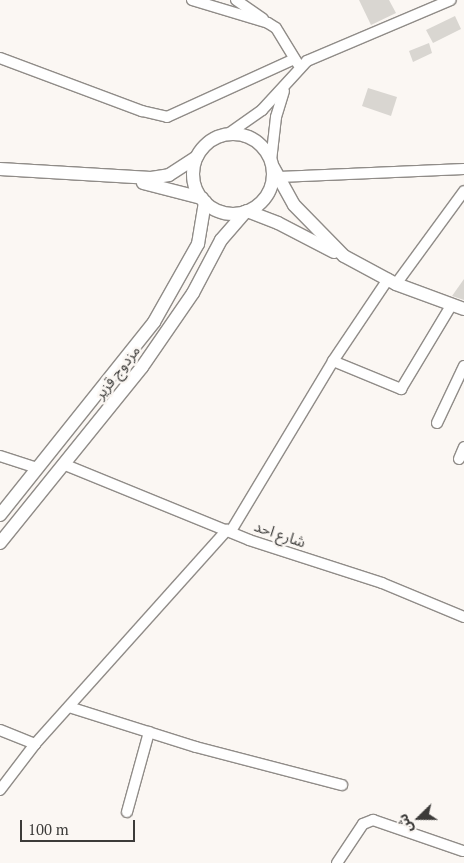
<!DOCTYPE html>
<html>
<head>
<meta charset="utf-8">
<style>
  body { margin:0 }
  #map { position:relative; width:464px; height:863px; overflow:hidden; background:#fbf7f3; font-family:"PT Serif","Noto Sans Arabic",serif }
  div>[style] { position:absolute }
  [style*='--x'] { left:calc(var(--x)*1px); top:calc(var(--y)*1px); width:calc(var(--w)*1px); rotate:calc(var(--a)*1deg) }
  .building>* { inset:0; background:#d9d6d1 }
  .roads { filter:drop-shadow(1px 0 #908c88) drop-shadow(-1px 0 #908c88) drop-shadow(0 1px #908c88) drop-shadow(0 -1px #908c88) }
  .minor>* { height:10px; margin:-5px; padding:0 5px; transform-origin:5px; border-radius:5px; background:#fff }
  .major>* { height:12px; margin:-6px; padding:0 6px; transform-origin:6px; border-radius:6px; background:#fff }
  .major>.ring { margin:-6px; padding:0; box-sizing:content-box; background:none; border:12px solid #fff; border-radius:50% }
  span { translate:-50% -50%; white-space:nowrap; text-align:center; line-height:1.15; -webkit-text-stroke:5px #fbf7f3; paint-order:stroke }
  .street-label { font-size:15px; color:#3c3b39 }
  .north { position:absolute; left:394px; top:793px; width:50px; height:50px; -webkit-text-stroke:4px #fbf7f3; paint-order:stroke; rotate:248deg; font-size:14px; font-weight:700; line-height:20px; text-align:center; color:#3c3b39 }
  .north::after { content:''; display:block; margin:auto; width:18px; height:22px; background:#3c3b39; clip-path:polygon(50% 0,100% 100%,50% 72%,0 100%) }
  .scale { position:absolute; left:20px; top:820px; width:115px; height:22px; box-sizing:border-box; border:2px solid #3c3b39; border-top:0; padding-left:6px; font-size:15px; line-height:18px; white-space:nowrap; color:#3c3b39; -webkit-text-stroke:4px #fbf7f3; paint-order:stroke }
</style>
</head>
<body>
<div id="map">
  <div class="building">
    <i style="clip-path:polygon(359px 0,389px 0,396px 13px,371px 25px)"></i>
    <i style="clip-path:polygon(455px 16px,461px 29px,433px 43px,426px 30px)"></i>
    <i style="clip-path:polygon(429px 43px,432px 53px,413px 62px,409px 51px)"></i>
    <i style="clip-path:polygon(368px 88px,397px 97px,391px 116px,362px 106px)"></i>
    <i style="clip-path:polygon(464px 279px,464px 300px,452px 296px)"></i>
  </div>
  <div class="roads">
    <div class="minor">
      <i style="--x:192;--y:0;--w:79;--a:16.8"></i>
      <i style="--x:268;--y:23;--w:9;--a:32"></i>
      <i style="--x:276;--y:28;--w:42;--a:58.6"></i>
      <i style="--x:236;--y:0;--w:33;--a:35"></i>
      <i style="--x:0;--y:58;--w:152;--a:20.5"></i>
      <i style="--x:142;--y:111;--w:26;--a:13"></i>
      <i style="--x:167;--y:117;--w:140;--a:-24.5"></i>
      <i style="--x:228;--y:134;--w:42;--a:-35.2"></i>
      <i style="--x:262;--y:110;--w:67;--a:-47.4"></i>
      <i style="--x:307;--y:61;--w:156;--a:-23"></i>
      <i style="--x:271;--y:161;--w:44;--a:-83.5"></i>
      <i style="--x:276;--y:117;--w:27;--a:-73"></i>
      <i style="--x:279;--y:177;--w:185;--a:-2.5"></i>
      <i style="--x:396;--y:284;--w:115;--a:-53.8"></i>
      <i style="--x:333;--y:361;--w:74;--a:22.4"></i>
      <i style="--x:401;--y:389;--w:99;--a:-59"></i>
      <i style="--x:437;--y:423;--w:63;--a:-64.7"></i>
      <i style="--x:0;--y:456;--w:39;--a:18"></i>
      <i style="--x:459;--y:459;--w:13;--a:-67"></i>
      <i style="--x:63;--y:464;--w:201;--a:22.2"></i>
      <i style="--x:249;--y:540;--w:140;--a:17.9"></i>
      <i style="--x:382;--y:583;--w:89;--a:22.5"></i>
      <i style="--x:231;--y:531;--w:198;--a:-59"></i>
      <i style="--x:333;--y:361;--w:99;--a:-56.1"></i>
      <i style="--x:69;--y:707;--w:133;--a:17.5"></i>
      <i style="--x:196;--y:747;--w:151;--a:14.6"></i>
      <i style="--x:0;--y:730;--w:38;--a:22"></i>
      <i style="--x:0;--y:790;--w:58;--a:-52.7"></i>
      <i style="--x:35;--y:744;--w:288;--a:-48.1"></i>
      <i style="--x:127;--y:812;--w:83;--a:-74.6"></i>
      <i style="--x:337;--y:863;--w:47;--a:-56.3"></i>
      <i style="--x:363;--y:824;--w:11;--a:-22"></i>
      <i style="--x:373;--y:820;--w:95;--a:19"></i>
    </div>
    <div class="major">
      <i class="ring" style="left:193px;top:134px;width:68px;height:68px"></i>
      <i style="--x:273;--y:167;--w:43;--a:61.1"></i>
      <i style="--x:294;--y:205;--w:71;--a:45.6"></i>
      <i style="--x:344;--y:256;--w:59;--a:28.3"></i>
      <i style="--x:396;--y:284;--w:72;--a:20.2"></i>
      <i style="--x:0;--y:169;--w:151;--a:3.4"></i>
      <i style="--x:151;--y:178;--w:18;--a:-9"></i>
      <i style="--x:169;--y:175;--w:33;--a:-33"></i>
      <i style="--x:143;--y:183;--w:61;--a:14.3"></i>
      <i style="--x:247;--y:211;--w:33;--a:21"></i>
      <i style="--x:278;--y:223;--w:63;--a:27.4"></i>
      <i style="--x:0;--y:515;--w:247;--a:-51.4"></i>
      <i style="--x:154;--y:322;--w:90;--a:-60.6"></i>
      <i style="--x:198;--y:244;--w:43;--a:-80.5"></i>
      <i style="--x:0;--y:543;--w:226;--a:-51.1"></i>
      <i style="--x:142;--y:367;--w:90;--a:-55.4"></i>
      <i style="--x:193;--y:293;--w:60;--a:-62.2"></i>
      <i style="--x:221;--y:240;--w:37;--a:-49"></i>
    </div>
  </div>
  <div class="street-label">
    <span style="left:117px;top:372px;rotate:-52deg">مزدوج قزير</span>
    <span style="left:280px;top:534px;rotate:19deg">شارع احد</span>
  </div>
  <div class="north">ش</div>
  <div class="scale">100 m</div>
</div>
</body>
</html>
